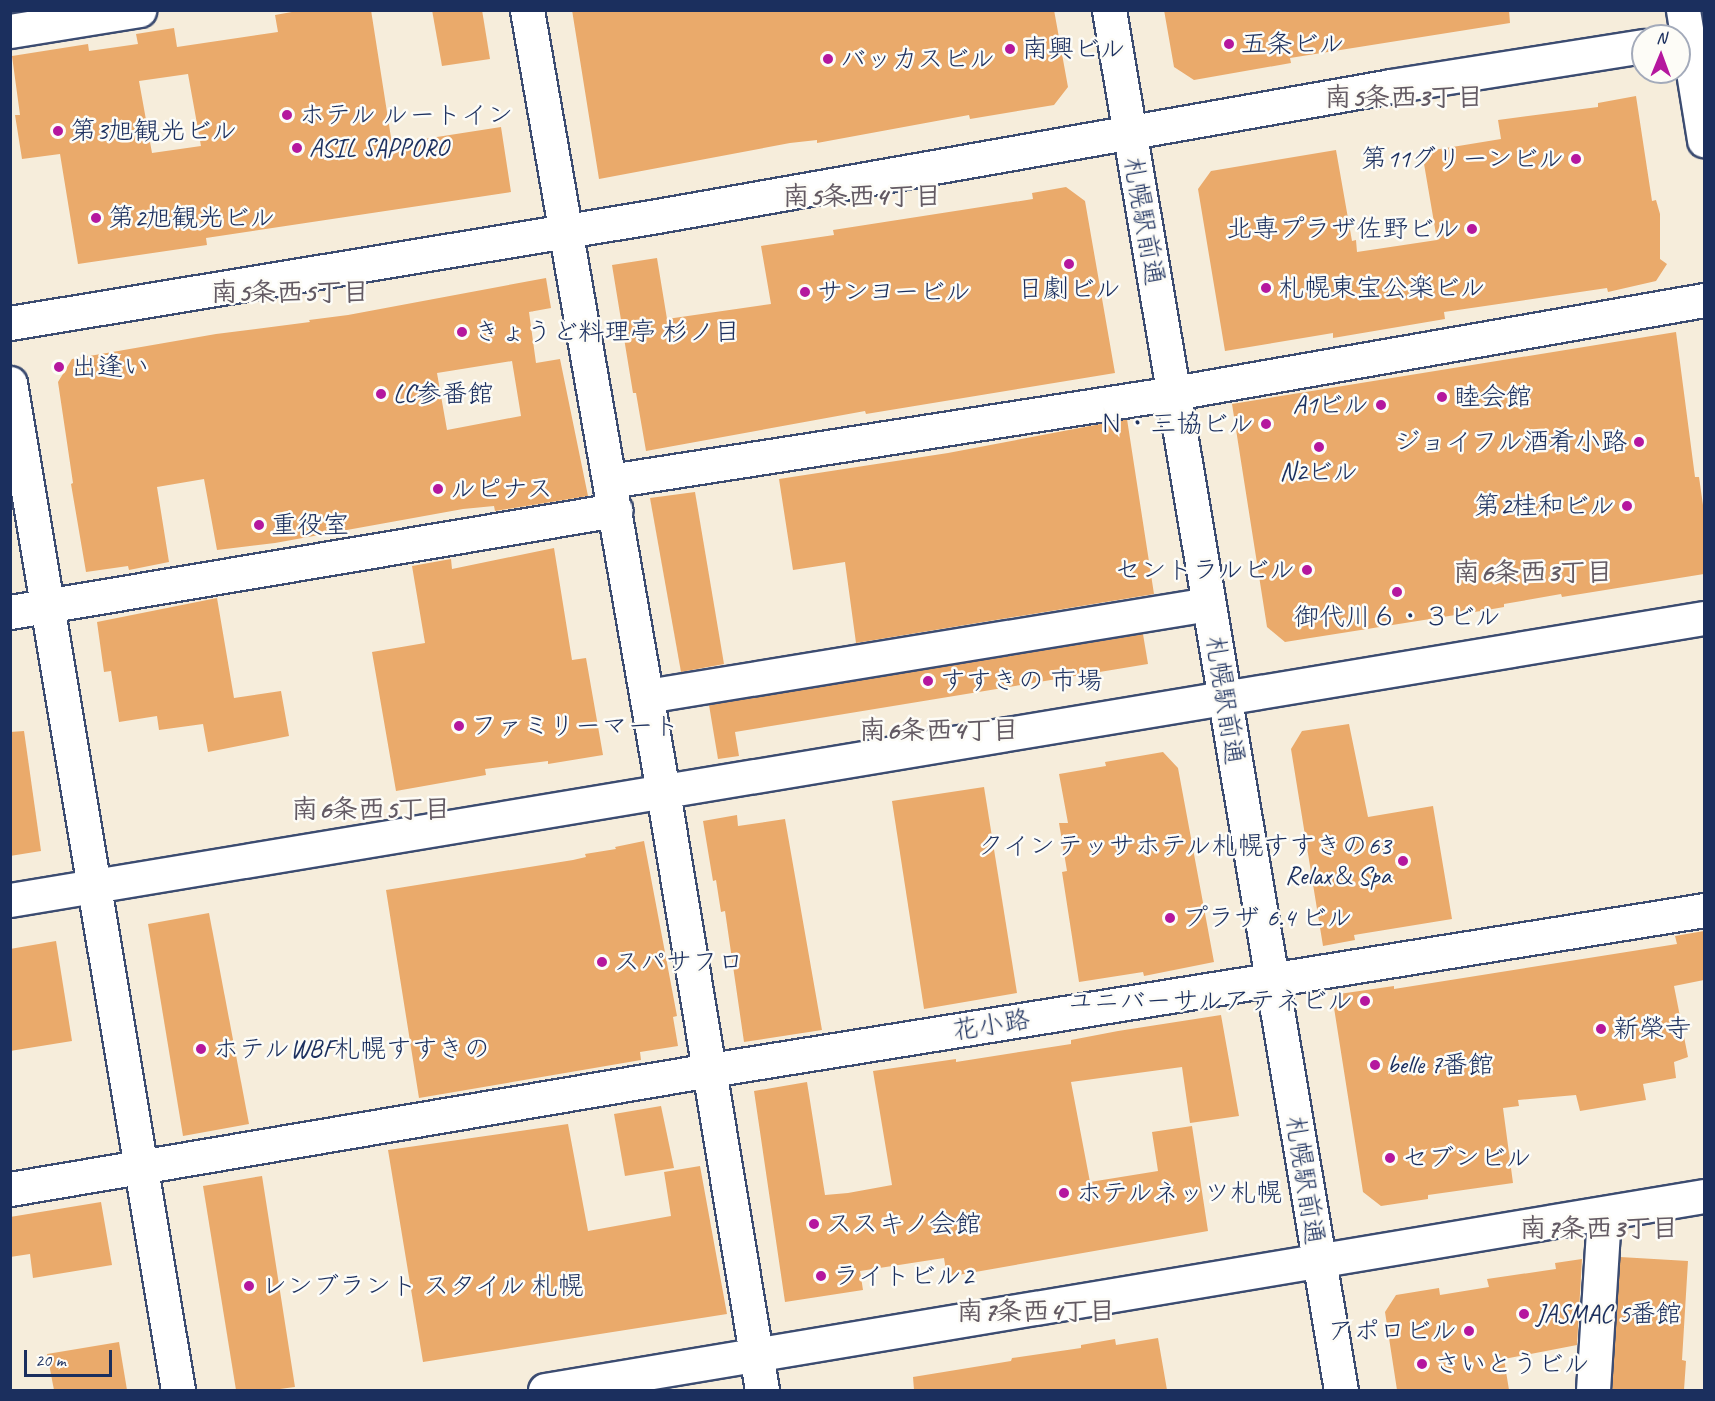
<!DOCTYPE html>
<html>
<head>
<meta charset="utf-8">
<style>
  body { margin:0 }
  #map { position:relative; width:1715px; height:1401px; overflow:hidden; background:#f6eddb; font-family:Caveat,"Klee One",sans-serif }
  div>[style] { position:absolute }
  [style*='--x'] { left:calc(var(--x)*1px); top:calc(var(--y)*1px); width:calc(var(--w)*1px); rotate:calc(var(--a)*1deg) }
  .building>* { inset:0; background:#eaaa6b }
  .roads { filter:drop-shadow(2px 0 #3c4c71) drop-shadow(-2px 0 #3c4c71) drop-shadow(0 2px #3c4c71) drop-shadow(0 -2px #3c4c71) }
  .minor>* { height:33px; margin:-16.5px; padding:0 16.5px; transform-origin:16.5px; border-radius:16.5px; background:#fff }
  .dots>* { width:16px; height:16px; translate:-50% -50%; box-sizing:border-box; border:3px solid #fdfcf7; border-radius:50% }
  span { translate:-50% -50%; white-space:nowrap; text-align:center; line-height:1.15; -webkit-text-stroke:5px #fdfcf7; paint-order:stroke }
  .poi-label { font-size:26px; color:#1b2f5e }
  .left { translate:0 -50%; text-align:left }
  .right { translate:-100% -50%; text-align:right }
  .street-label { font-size:26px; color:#1b2f5e }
  .neighbourhood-label { font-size:27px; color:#635a63; font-weight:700 }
  .frame { position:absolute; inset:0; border:12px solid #1b2f5e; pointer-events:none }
  .north { position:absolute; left:1631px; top:24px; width:60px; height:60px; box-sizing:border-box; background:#fdfcf7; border:2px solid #a3aaba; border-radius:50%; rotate:1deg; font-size:16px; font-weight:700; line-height:24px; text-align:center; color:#1b2f5e }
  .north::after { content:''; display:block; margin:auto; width:21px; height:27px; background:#b5179e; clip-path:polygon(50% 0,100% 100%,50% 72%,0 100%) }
  .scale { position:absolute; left:24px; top:1350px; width:88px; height:27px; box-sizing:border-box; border:3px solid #1b2f5e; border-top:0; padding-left:8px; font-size:18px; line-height:21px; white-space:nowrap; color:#1b2f5e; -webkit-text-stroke:4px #fdfcf7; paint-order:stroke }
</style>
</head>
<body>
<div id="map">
  <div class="building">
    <i style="clip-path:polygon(evenodd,303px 10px,371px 10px,392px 144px,501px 127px,511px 192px,206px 238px,207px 245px,78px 264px,60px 154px,22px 159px,15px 115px,20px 115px,12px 56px,88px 44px,89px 51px,138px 44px,136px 34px,174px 28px,177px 47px,278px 32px,275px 15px,303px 10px,188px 74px,201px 146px,152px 153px,139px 81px,188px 74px)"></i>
    <i style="clip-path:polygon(432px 10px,482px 10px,490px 59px,442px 66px)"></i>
    <i style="clip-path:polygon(572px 10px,1054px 10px,1068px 87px,1054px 105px,970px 119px,969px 115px,817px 143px,817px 140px,790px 143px,599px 179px)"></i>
    <i style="clip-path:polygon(1164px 10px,1509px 10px,1510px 23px,1290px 58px,1291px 63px,1194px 80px,1174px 67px)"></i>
    <i style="clip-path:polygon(1636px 96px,1652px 201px,1656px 200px,1660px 214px,1660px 259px,1667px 264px,1656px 281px,1608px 292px,1607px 288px,1444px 312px,1445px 319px,1333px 338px,1333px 333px,1225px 351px,1198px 189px,1211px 171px,1336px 150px,1352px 241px,1356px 240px,1357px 252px,1437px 240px,1423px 158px,1429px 158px,1428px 151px,1501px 139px,1498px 120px,1598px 107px,1598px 103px)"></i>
    <i style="clip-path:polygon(1066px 187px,1085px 201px,1115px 373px,866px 414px,865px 411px,646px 451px,636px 393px,633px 393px,612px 265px,657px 258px,667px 319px,771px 304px,761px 246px,834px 235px,833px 230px,1033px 199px,1032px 193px)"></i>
    <i style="clip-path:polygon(evenodd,546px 278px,551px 308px,529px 312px,536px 363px,560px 359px,588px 496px,495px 511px,494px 506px,463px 509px,275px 543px,217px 550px,204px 479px,157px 487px,169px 562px,129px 570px,128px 566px,86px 572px,71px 484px,73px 483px,58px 382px,72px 359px,216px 334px,310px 322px,309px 320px,348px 315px,546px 278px,512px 361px,521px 416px,447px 430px,437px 373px,512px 361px)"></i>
    <i style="clip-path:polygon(1676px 332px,1695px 477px,1699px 477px,1704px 512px,1704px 574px,1562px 597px,1561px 594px,1504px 604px,1504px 607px,1487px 610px,1285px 642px,1267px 627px,1232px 404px)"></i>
    <i style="clip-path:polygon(1127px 419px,1154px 594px,856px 643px,845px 562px,793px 570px,779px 479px,948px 453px)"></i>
    <i style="clip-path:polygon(695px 492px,724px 664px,681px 672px,650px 498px)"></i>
    <i style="clip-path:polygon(554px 548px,572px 660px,586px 658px,603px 755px,548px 764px,548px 761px,485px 769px,486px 775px,396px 791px,372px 652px,425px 643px,412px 566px,451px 559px,452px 569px)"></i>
    <i style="clip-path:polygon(217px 598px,234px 698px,281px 691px,289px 736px,208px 752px,203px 724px,159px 730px,157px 716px,119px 722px,111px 671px,104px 672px,97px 622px)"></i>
    <i style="clip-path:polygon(1143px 634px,1148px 664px,735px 732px,739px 756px,718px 759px,709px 705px)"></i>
    <i style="clip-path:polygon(1349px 724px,1368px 817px,1433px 806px,1452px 919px,1354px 935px,1355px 940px,1323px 946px,1291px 749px,1302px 731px)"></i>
    <i style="clip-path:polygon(24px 731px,41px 851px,10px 856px,10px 732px)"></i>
    <i style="clip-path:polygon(1163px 752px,1178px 768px,1214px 962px,1144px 976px,1143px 972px,1079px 982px,1062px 872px,1067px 871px,1059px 823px,1068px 823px,1059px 774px,1106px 766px,1105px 762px)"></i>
    <i style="clip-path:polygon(984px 787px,1017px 993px,924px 1009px,892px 801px)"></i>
    <i style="clip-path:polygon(737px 815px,738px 826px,785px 819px,822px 1030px,744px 1042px,725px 911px,721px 912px,716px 880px,713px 881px,703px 821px)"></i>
    <i style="clip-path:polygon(644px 841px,677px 1016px,673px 1017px,678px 1046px,640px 1052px,641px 1060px,419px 1098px,386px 890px,573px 860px,586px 857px,585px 854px,616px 849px,615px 847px)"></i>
    <i style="clip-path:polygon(209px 913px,249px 1124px,183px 1136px,148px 924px)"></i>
    <i style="clip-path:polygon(1704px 931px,1704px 980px,1674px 986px,1688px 1057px,1674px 1062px,1676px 1078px,1643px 1084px,1646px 1100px,1580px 1111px,1576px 1095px,1518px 1100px,1519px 1106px,1503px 1108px,1513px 1183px,1428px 1195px,1428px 1199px,1381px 1206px,1363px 1192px,1332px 995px,1394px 986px,1394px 989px,1677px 944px,1675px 936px)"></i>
    <i style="clip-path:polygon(56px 941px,72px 1041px,10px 1051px,10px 949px)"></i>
    <i style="clip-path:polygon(1221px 1015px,1239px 1116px,1190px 1123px,1182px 1067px,1071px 1082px,1090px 1182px,1158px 1171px,1152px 1132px,1192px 1126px,1208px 1231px,947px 1277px,944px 1258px,860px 1271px,863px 1290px,785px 1302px,754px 1091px,807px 1082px,825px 1195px,848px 1193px,892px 1185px,873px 1071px,956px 1059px,956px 1062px,1071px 1044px,1071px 1040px,1118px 1031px)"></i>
    <i style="clip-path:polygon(661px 1106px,674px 1168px,625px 1176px,614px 1114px)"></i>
    <i style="clip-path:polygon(568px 1124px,588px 1231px,671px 1216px,664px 1172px,700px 1166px,727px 1314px,423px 1362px,388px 1150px)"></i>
    <i style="clip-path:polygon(262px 1176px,295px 1387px,272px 1390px,236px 1390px,203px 1186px)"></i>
    <i style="clip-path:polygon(101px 1202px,112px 1265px,33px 1278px,30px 1254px,10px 1257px,10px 1217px)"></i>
    <i style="clip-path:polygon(1620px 1257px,1688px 1261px,1682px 1360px,1686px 1361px,1684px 1390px,1612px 1390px)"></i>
    <i style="clip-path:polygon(1582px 1259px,1577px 1345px,1504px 1359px,1509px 1390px,1397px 1390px,1385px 1312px,1396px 1295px,1439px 1288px,1440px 1295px,1489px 1287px,1487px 1279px,1556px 1269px,1555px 1263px)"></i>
    <i style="clip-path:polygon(1158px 1338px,1167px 1390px,914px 1390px,913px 1377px,1011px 1361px,1012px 1358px,1081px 1348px,1081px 1345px,1115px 1339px,1116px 1345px)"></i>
    <i style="clip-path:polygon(119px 1342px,127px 1390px,54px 1390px,47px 1354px)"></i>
  </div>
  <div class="roads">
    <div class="minor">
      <i style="--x:527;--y:10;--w:794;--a:80.13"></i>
      <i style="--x:663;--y:792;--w:606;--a:80.6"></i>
      <i style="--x:1109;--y:10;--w:1399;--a:80.46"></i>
      <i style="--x:1683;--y:10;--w:132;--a:80.8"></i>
      <i style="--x:10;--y:31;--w:131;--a:-9.2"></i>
      <i style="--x:10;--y:323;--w:656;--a:-9.39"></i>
      <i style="--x:657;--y:216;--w:745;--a:-10.04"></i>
      <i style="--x:1391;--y:86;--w:255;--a:-9"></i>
      <i style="--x:10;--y:383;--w:1021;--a:80.53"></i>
      <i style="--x:610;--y:481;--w:571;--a:-8.87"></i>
      <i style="--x:1174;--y:393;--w:538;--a:-9.95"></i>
      <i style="--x:10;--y:612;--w:614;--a:-9.57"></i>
      <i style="--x:647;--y:696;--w:569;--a:-9.3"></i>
      <i style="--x:10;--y:900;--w:1717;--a:-9.45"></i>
      <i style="--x:10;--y:1189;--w:710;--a:-9.65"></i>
      <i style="--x:710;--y:1070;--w:1007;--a:-9.14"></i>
      <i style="--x:545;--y:1390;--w:1175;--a:-9.5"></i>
      <i style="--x:1593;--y:1390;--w:177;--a:-86.4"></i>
    </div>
  </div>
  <div class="dots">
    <i style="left:1229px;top:44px;background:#b5179e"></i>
    <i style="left:1010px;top:49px;background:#b5179e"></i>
    <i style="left:828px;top:59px;background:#b5179e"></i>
    <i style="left:287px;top:115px;background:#b5179e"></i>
    <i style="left:58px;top:131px;background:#b5179e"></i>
    <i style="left:297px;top:148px;background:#b5179e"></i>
    <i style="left:1576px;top:159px;background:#b5179e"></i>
    <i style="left:96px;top:218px;background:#b5179e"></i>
    <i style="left:1472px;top:229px;background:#b5179e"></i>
    <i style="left:1069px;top:264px;background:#b5179e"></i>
    <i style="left:1266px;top:288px;background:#b5179e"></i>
    <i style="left:805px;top:292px;background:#b5179e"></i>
    <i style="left:462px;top:332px;background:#b5179e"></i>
    <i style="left:59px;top:367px;background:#b5179e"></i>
    <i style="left:381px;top:394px;background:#b5179e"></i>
    <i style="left:1442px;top:397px;background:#b5179e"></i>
    <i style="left:1381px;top:405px;background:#b5179e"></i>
    <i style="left:1266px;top:424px;background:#b5179e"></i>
    <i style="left:1639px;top:442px;background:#b5179e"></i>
    <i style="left:1319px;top:447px;background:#b5179e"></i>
    <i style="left:438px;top:489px;background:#b5179e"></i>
    <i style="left:1627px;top:506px;background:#b5179e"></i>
    <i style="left:259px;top:525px;background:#b5179e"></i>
    <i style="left:1307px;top:570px;background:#b5179e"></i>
    <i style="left:1397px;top:592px;background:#b5179e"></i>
    <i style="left:928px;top:681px;background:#b5179e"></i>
    <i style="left:459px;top:726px;background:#b5179e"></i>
    <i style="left:1403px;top:861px;background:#b5179e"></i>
    <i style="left:1170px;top:918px;background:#b5179e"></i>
    <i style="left:602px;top:962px;background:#b5179e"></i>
    <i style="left:1365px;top:1001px;background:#b5179e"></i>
    <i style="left:1601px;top:1029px;background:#b5179e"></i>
    <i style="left:201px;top:1049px;background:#b5179e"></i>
    <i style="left:1375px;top:1065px;background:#b5179e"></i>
    <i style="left:1390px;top:1158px;background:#b5179e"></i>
    <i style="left:1064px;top:1193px;background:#b5179e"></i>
    <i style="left:814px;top:1224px;background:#b5179e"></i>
    <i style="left:821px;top:1276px;background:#b5179e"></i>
    <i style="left:249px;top:1286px;background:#b5179e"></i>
    <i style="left:1524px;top:1314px;background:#b5179e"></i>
    <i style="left:1469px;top:1331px;background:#b5179e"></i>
    <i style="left:1422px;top:1364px;background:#b5179e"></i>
  </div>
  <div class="poi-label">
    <span class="left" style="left:1241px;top:44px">五条ビル</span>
    <span class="left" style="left:1022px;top:49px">南興ビル</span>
    <span class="left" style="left:840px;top:59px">バッカスビル</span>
    <span class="left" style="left:299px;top:115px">ホテル ルートイン</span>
    <span class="left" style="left:70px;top:131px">第3旭観光ビル</span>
    <span class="left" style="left:309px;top:148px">ASIL SAPPORO</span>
    <span class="right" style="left:1564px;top:159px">第11グリーンビル</span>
    <span class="left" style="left:108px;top:218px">第2旭観光ビル</span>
    <span class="right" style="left:1460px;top:229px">北専プラザ佐野ビル</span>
    <span class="left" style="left:1278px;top:288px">札幌東宝公楽ビル</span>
    <span style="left:1069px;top:289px">日劇ビル</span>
    <span class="left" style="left:817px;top:292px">サンヨービル</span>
    <span class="left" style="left:474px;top:332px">きょうど料理亭 杉ノ目</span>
    <span class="left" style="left:71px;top:367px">出逢い</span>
    <span class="left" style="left:393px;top:394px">LC参番館</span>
    <span class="left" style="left:1454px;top:397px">睦会館</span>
    <span class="right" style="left:1369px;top:405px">A1ビル</span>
    <span class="right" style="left:1254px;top:424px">Ｎ・三協ビル</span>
    <span class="right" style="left:1627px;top:442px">ジョイフル酒肴小路</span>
    <span style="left:1319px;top:472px">N2ビル</span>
    <span class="left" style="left:450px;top:489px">ルピナス</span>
    <span class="right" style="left:1615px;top:506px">第2桂和ビル</span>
    <span class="left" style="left:271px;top:525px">重役室</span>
    <span class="right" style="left:1295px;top:570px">セントラルビル</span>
    <span style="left:1397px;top:617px">御代川６・３ビル</span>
    <span class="left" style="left:940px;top:681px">すすきの 市場</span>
    <span class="left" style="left:471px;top:726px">ファミリーマート</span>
    <span class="right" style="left:1391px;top:861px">クインテッサホテル札幌すすきの63<br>Relax＆Spa</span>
    <span class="left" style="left:1182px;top:918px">プラザ 6.4 ビル</span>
    <span class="left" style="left:614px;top:962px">スパサフロ</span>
    <span class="right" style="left:1353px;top:1001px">ユニバーサルアテネビル</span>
    <span class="left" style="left:1613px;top:1029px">新榮寺</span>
    <span class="left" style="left:213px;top:1049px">ホテルWBF札幌すすきの</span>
    <span class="left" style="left:1387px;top:1065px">belle 7番館</span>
    <span class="left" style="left:1402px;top:1158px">セブンビル</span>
    <span class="left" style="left:1076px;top:1193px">ホテルネッツ札幌</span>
    <span class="left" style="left:826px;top:1224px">ススキノ会館</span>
    <span class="left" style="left:833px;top:1276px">ライトビル2</span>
    <span class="left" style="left:261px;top:1286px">レンブラント スタイル 札幌</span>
    <span class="left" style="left:1536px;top:1314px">JASMAC 5番館</span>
    <span class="right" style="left:1457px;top:1331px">アポロビル</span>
    <span class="left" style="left:1434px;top:1364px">さいとうビル</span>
  </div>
  <div class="street-label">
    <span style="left:1144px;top:221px;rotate:80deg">札幌駅前通</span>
    <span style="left:1225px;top:700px;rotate:81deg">札幌駅前通</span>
    <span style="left:991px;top:1025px;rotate:-9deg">花小路</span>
    <span style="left:1305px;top:1180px;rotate:81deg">札幌駅前通</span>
  </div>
  <div class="neighbourhood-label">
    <span style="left:1404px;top:98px">南5条西3丁目</span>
    <span style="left:862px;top:197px">南5条西4丁目</span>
    <span style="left:290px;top:293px">南5条西5丁目</span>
    <span style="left:1533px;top:573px">南6条西3丁目</span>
    <span style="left:939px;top:731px">南6条西4丁目</span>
    <span style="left:371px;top:810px">南6条西5丁目</span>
    <span style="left:1599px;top:1229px">南7条西3丁目</span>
    <span style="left:1036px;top:1312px">南7条西4丁目</span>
  </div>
  <div class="frame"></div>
  <div class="north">N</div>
  <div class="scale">20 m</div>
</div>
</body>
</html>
